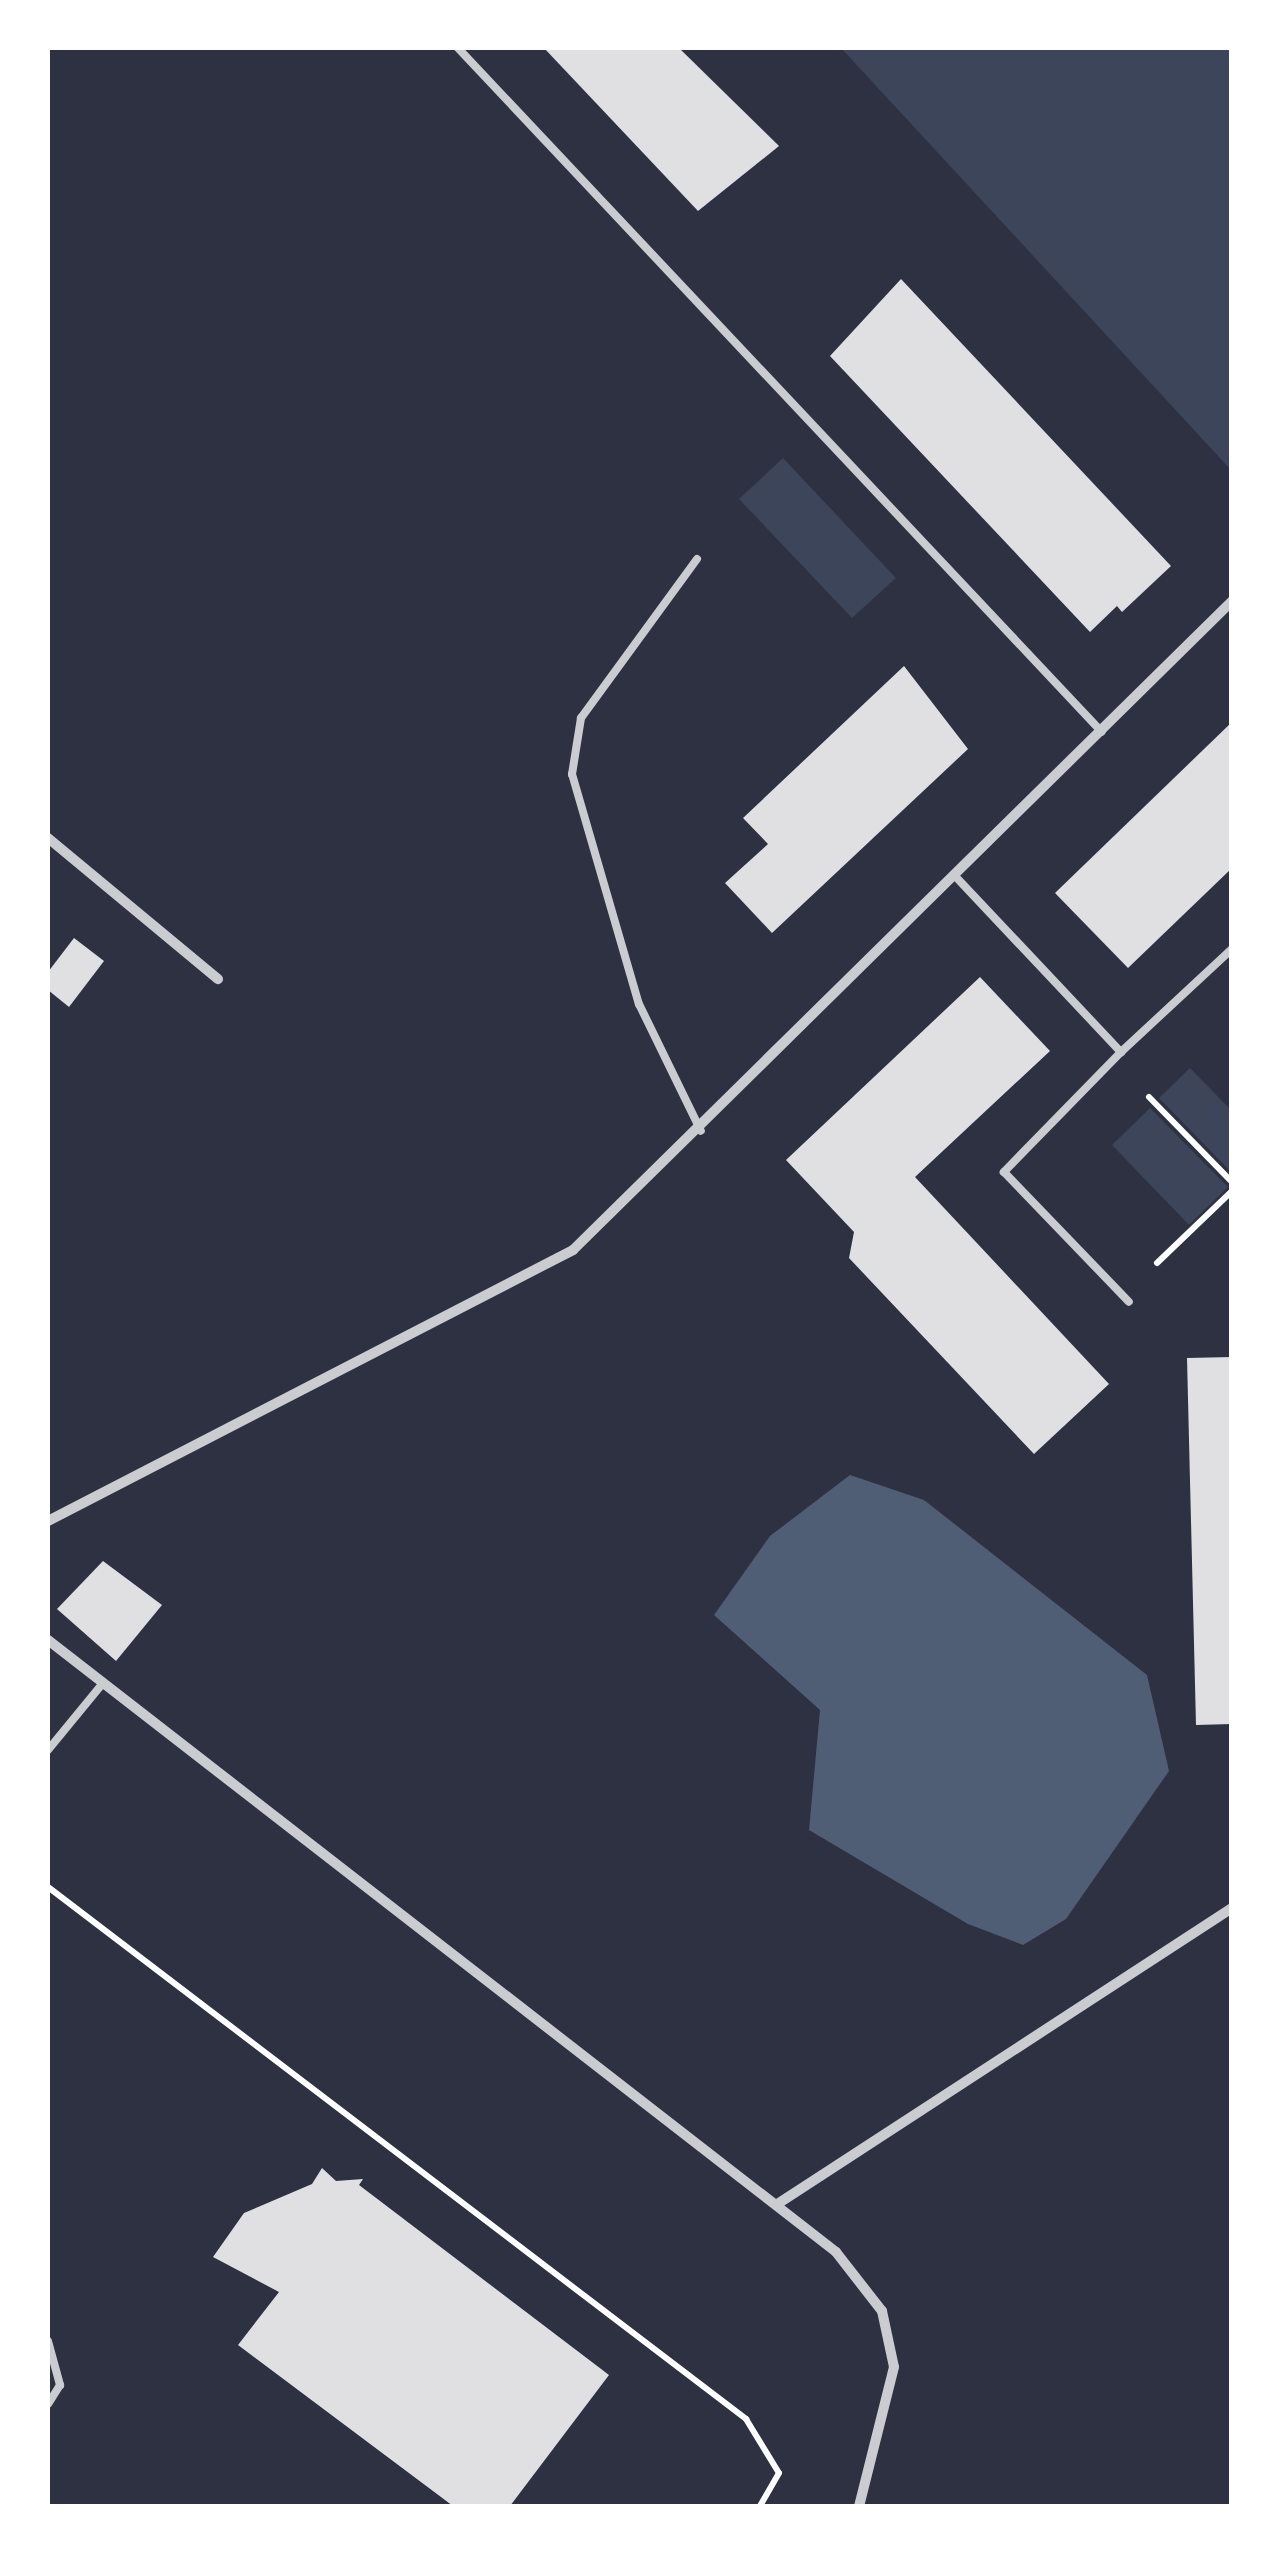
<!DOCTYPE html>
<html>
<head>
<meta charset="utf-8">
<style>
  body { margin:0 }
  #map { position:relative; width:1279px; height:2554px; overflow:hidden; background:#2d3142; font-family:Georgia,serif }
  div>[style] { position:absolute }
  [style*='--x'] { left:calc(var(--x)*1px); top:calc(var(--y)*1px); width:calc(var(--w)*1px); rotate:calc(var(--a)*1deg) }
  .green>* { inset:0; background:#3c4559 }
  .water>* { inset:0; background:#4f5d75 }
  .building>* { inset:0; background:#e0e0e3 }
  .path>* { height:6px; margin:-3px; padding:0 3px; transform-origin:3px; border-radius:3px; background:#fff }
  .service>* { height:8px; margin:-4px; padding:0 4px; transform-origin:4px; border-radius:4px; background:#caccd0 }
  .minor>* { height:10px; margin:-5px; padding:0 5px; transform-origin:5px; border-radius:5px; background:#caccd0 }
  span { translate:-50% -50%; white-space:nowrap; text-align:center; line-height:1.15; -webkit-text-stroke:10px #fff; paint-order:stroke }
  .frame { position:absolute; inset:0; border:50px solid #fff; pointer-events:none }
</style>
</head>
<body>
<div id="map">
  <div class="green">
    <i style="clip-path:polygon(841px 48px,1231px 48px,1231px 470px)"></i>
    <i style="clip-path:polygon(783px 458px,896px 578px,852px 618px,739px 499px)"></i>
    <i style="clip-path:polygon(1190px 1068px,1231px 1110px,1231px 1172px,1159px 1098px)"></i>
    <i style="clip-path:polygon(1150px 1108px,1228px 1187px,1189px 1225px,1112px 1145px)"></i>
  </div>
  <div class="water">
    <i style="clip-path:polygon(850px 1475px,924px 1500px,1147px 1675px,1169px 1771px,1066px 1919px,1023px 1945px,968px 1924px,809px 1830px,820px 1710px,714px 1615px,770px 1536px)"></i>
  </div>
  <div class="building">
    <i style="clip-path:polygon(544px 48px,679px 48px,779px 146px,698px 211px)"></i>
    <i style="clip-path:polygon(901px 279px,1171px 566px,1122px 612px,1117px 606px,1090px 632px,830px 356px)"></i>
    <i style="clip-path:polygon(904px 666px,968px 749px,772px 933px,725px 883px,768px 844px,743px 818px)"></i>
    <i style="clip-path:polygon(1232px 722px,1232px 868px,1128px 968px,1055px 893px)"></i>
    <i style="clip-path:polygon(74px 938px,104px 961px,69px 1007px,48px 990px,48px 972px)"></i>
    <i style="clip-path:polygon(980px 977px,1050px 1051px,915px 1177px,1109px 1384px,1034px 1454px,849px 1258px,854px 1232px,786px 1160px)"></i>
    <i style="clip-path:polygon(1232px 1357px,1232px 1724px,1196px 1725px,1187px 1358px)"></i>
    <i style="clip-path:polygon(103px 1561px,162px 1605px,116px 1661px,57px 1609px)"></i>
    <i style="clip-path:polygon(322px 2168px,336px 2181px,363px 2179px,359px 2185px,609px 2375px,510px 2506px,453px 2506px,238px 2345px,279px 2292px,213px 2257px,244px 2213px,312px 2184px)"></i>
  </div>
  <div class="path">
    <i style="--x:1149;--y:1097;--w:119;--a:45.7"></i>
    <i style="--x:1157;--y:1263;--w:104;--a:-43.8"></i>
    <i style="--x:48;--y:1887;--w:878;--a:37.31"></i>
    <i style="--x:746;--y:2419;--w:63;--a:58.6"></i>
    <i style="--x:779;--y:2473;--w:38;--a:120"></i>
  </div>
  <div class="service">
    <i style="--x:458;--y:48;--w:939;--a:46.73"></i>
    <i style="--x:697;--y:559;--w:197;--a:126.1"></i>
    <i style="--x:581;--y:718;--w:57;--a:99.1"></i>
    <i style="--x:572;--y:774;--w:240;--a:73.8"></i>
    <i style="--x:639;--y:1004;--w:141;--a:64"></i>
    <i style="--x:956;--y:877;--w:241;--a:46.7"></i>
    <i style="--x:1121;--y:1052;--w:168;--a:134.3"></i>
    <i style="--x:1004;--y:1172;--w:180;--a:46.1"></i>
    <i style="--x:1121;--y:1052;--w:151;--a:-42.9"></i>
    <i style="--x:48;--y:1750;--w:87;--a:-50.6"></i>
    <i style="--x:48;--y:2341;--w:46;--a:74.7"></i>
    <i style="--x:60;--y:2385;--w:22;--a:122"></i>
  </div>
  <div class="minor">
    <i style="--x:48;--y:838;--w:221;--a:39.7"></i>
    <i style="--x:48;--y:1521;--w:591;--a:-27.3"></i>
    <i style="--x:573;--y:1250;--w:925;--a:-44.56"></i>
    <i style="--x:48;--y:1640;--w:998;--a:37.83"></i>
    <i style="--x:836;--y:2252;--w:75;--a:52.1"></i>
    <i style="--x:882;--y:2311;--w:57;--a:77.9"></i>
    <i style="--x:894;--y:2367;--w:143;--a:104.1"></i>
    <i style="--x:779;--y:2203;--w:541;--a:-33.07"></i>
  </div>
  <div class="frame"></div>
</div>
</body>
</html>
